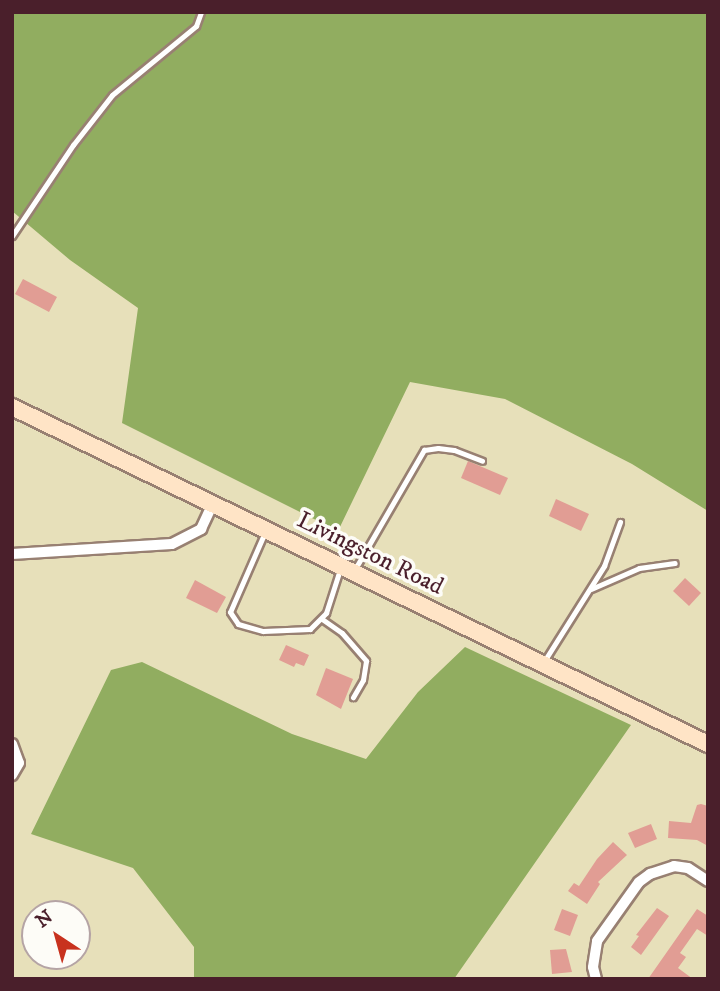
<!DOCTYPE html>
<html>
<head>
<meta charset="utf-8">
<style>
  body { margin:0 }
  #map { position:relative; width:720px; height:991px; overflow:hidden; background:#e7e0ba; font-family:"IM FELL DW Pica",serif }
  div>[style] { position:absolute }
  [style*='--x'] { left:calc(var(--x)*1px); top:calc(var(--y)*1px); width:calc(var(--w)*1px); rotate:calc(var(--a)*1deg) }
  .forest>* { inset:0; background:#91ad60 }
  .building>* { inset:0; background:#e19d94 }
  .roads { filter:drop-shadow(2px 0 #988072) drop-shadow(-2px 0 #988072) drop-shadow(0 2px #988072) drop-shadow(0 -2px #988072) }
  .lane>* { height:5px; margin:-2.5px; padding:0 2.5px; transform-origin:2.5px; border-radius:2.5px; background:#fff }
  .street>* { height:10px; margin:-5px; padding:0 5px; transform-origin:5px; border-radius:5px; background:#fff }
  .secondary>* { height:16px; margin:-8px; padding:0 8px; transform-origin:8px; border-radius:8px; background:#ffe4c6 }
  span { translate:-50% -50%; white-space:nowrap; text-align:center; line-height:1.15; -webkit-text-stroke:7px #fdfcf7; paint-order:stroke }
  .street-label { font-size:24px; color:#4a1f2b }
  .frame { position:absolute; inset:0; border:14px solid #4a1f2b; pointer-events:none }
  .north { position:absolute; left:21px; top:900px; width:70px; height:70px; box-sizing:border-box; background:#fdfcf7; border:2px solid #b5a4a5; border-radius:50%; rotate:324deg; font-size:19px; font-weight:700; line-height:28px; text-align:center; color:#4a1f2b }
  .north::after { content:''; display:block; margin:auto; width:24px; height:32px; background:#c8321e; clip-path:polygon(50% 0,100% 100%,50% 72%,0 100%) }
</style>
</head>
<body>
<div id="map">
  <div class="forest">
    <i style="clip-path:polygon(12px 12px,708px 12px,708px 511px,632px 464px,505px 399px,410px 382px,338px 531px,122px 423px,138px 308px,70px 260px,12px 211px)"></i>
    <i style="clip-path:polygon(465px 647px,631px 725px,454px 979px,194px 979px,194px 947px,133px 868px,31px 834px,111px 670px,142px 662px,292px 734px,366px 759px,418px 692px)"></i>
  </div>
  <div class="building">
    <i style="clip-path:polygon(23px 279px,57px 297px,49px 312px,15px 294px)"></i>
    <i style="clip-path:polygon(468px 461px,508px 478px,500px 495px,461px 478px)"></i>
    <i style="clip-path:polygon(556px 499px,589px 514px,581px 531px,549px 516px)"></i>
    <i style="clip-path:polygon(685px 578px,701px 593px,689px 606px,673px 591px)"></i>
    <i style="clip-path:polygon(195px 580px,226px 597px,217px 613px,186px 598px)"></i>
    <i style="clip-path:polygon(286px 645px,309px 655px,304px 666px,296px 663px,294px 667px,279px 660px)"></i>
    <i style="clip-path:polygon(326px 668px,353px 679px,341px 709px,316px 695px)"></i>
    <i style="clip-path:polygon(701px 804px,708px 806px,708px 846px,697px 840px,668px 838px,669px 821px,691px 823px,697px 805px)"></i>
    <i style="clip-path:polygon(651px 824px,657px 839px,635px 848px,628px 833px)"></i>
    <i style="clip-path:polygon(613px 842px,627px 855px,598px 882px,600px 884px,587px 904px,568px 891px,574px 883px,579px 886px,597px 859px)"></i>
    <i style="clip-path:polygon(657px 908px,669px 916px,641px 955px,631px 947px,639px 936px,636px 935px)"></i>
    <i style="clip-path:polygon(562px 909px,578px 915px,570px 936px,554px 930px)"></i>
    <i style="clip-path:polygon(697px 909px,708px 916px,708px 936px,697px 929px,680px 953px,686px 957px,678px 968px,693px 979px,648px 979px)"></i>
    <i style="clip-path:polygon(566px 949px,572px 972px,552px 974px,550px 950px)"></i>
  </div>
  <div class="roads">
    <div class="lane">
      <i style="--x:12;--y:236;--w:110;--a:-56.2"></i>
      <i style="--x:73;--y:145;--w:63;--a:-52"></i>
      <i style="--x:112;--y:95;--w:109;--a:-39.4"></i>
      <i style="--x:196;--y:26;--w:15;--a:-70"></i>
      <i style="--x:265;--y:532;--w:87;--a:113.6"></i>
      <i style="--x:230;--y:612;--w:14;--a:56"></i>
      <i style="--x:238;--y:624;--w:26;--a:16"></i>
      <i style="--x:263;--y:631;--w:47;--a:-2.4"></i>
      <i style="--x:310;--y:629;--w:23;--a:-45"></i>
      <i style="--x:326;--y:613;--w:46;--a:-72.3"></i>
      <i style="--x:355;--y:569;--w:138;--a:-59.9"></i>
      <i style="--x:424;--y:450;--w:14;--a:-8"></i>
      <i style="--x:438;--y:448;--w:16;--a:7"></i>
      <i style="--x:454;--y:450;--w:30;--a:21"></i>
      <i style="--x:591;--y:589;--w:52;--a:-23.6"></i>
      <i style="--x:639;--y:568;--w:36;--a:-8"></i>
      <i style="--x:322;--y:619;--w:24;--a:35"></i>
      <i style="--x:342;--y:633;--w:37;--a:49"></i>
      <i style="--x:366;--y:661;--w:19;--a:99"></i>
      <i style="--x:363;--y:680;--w:20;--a:120"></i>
      <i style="--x:543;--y:663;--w:115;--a:-57.8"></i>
      <i style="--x:604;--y:566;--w:47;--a:-70"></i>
    </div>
    <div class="street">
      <i style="--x:12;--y:554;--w:160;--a:-3.6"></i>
      <i style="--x:172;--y:544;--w:33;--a:-27"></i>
      <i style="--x:201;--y:529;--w:29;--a:-65"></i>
      <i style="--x:12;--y:744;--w:20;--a:70"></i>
      <i style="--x:19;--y:763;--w:14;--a:120"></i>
      <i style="--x:596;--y:979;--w:12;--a:-104"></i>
      <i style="--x:593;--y:967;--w:26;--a:-81"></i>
      <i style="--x:597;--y:941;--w:72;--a:-54.6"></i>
      <i style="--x:639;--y:882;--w:14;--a:-36"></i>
      <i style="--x:650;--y:874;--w:25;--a:-18"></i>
      <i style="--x:674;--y:866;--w:14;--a:8"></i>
      <i style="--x:688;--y:868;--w:24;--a:33"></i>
    </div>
    <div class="secondary">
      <i style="--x:12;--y:407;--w:773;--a:25.84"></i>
    </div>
  </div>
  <div class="street-label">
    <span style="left:370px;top:554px;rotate:26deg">Livingston Road</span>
  </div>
  <div class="frame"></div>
  <div class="north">N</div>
</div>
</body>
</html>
